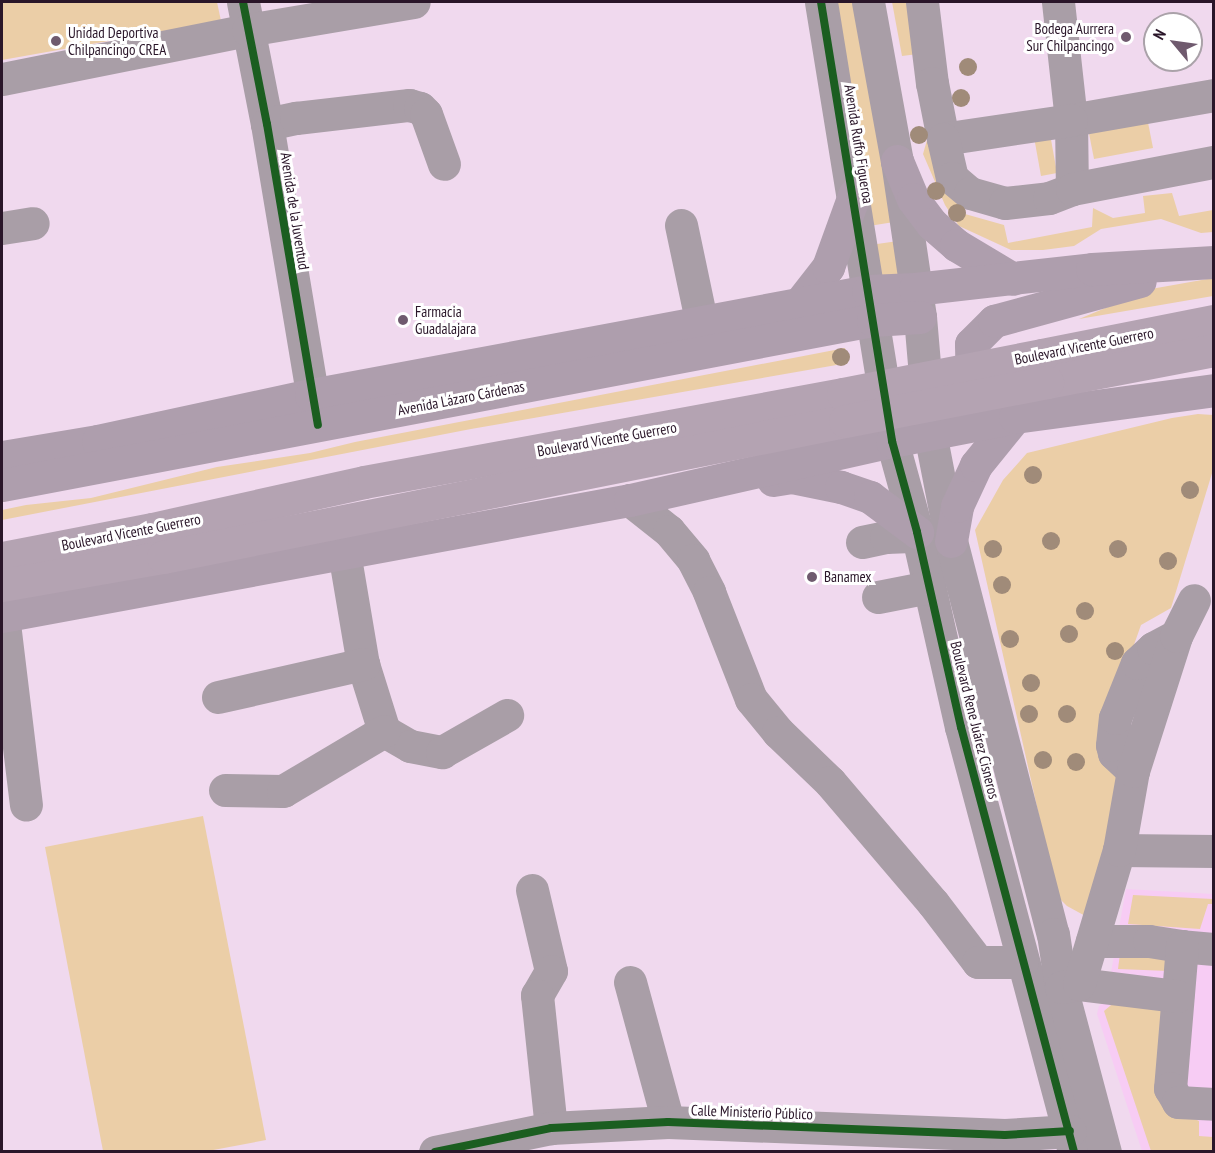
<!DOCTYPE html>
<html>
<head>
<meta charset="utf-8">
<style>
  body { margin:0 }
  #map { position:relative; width:1215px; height:1153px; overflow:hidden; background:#f0d9ee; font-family:"PT Sans Narrow",sans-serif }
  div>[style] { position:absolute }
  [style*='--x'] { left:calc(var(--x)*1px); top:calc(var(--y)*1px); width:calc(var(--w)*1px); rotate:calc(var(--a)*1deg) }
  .built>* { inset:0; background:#f7ccf4 }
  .green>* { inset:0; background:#ebcea7 }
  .minor>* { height:33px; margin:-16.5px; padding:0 16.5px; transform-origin:16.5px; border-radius:16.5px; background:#a99ea7 }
  .major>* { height:33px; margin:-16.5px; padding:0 16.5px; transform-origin:16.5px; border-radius:16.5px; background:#ae9ead }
  .highway>* { height:33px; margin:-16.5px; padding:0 16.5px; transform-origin:16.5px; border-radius:16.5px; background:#b4a3b2 }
  .highway-bridge>* { height:33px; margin:-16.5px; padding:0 16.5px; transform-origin:16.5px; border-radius:16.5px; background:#b4a3b2 }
  .cycleway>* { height:8px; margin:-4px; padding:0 4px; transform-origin:4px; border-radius:4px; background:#1b5e20 }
  .trees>* { width:18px; height:18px; margin:-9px; border-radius:50%; background:#a08b79 }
  .dots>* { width:16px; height:16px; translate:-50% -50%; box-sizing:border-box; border:3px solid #fff; border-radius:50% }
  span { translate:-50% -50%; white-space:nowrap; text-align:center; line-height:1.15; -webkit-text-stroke:6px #fff; paint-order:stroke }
  .poi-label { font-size:15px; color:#2a1629 }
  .right { translate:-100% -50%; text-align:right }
  .left { translate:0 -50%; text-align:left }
  .street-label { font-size:15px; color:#2a1629 }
  .frame { position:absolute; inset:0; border:3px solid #2a1629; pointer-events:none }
  .north { position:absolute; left:1143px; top:12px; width:60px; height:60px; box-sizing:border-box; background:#fff; border:2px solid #aaa2a9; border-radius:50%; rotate:299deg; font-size:16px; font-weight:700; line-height:24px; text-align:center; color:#2a1629 }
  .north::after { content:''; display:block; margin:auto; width:21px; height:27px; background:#6f5a6e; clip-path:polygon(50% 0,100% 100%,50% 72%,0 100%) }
</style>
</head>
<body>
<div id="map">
  <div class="built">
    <i style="clip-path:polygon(1126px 889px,1213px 894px,1213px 1151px,1142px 1151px,1097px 1014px,1099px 1006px,1106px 1000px)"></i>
  </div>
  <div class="green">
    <i style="clip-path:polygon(2px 2px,217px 2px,221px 21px,2px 60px)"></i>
    <i style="clip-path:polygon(831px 2px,857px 2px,894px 222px,869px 226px)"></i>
    <i style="clip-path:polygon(892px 2px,908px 2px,918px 54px,902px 56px)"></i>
    <i style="clip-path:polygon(1145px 107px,1153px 148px,1094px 159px,1086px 118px)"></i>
    <i style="clip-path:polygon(929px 133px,946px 188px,965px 214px,1004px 225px,1008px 243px,1092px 227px,1093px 208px,1113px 218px,1145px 213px,1143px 196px,1172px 193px,1179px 216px,1213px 210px,1213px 232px,1201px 233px,1161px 219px,1101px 229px,1074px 246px,1043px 250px,1011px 250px,959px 226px,945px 205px,923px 154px)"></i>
    <i style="clip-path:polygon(1050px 134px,1057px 173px,1041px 176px,1034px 137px)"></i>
    <i style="clip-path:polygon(898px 241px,904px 280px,876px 284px,870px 245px)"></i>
    <i style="clip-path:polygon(1213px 278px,1213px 296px,1079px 319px,1151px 289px)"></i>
    <i style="clip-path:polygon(845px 348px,848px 363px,471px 429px,2px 520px,2px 510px,26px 505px,91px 498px,217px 467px,310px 453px,355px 442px)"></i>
    <i style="clip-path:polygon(1198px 414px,1213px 415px,1213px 470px,1171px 608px,1141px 625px,1103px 732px,1119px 785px,1089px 918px,1067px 906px,1057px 896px,975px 530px,1003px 480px,1027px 453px,1172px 418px)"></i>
    <i style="clip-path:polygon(203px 816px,266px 1140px,208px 1151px,103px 1151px,45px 847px)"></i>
    <i style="clip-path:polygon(1133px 895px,1213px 899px,1213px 904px,1208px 904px,1200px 929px,1128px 924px)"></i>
    <i style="clip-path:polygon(1121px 946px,1171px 951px,1169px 971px,1118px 969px)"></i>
    <i style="clip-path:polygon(1117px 1000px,1167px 1007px,1178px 1111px,1199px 1121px,1199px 1136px,1213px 1137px,1213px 1151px,1151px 1151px,1104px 1011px)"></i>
  </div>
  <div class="minor">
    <i style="--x:243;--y:2;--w:124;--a:78.9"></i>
    <i style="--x:267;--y:124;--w:302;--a:80.5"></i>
    <i style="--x:821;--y:2;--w:445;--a:80.8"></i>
    <i style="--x:892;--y:441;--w:94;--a:74.6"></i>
    <i style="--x:917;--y:532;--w:200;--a:77.3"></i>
    <i style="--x:961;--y:727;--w:440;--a:75.1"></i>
    <i style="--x:868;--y:2;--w:162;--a:79.7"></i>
    <i style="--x:897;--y:161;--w:158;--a:81.6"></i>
    <i style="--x:920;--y:317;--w:116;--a:85.1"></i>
    <i style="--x:930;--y:433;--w:110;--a:79"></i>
    <i style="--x:951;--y:541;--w:406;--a:75.5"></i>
    <i style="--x:1053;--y:934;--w:54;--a:81.4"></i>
    <i style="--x:1061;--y:987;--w:171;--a:75.1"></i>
    <i style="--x:922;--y:2;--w:82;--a:83"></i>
    <i style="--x:932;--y:83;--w:57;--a:78.9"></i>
    <i style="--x:1058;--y:2;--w:119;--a:83.7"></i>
    <i style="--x:1071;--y:120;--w:69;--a:89.2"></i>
    <i style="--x:2;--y:79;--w:251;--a:-11.3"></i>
    <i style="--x:248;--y:30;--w:168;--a:-9.6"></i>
    <i style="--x:1214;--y:95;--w:145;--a:170.1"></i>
    <i style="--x:1071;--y:120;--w:129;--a:171.6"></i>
    <i style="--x:943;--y:139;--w:40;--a:77"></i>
    <i style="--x:952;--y:178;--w:23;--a:40"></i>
    <i style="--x:970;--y:193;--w:36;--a:16"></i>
    <i style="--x:1005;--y:203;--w:44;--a:-6.5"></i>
    <i style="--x:1049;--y:198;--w:25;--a:-21"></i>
    <i style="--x:1072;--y:189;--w:145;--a:-10.8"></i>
    <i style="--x:267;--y:124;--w:30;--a:-12"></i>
    <i style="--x:296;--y:118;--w:114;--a:-6.6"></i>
    <i style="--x:409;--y:105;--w:11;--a:15"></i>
    <i style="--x:420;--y:108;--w:8;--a:45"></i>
    <i style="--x:426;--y:114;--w:53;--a:70.2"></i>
    <i style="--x:681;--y:225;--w:97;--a:78.1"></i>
    <i style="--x:2;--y:228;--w:31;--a:-9"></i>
    <i style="--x:630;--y:500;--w:50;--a:38.5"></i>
    <i style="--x:669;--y:531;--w:38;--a:50"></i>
    <i style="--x:693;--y:560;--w:36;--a:63"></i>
    <i style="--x:709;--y:592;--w:115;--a:68.6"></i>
    <i style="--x:751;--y:699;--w:43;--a:50.7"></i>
    <i style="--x:778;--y:732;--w:72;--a:43.9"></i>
    <i style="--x:830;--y:782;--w:159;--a:49.6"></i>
    <i style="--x:933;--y:903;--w:74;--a:52.7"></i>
    <i style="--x:978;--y:962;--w:44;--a:0"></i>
    <i style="--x:862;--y:542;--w:25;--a:-12"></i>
    <i style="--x:886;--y:537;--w:32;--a:-2"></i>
    <i style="--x:344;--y:552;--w:114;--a:80.4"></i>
    <i style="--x:363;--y:664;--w:70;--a:72.6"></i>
    <i style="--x:384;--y:731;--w:30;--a:30"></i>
    <i style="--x:410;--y:746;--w:33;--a:11"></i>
    <i style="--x:442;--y:752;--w:75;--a:-29.6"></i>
    <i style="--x:878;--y:597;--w:52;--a:-11.1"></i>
    <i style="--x:3;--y:615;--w:191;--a:83.1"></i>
    <i style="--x:218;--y:697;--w:149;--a:-12.8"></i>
    <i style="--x:1133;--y:771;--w:26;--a:-137"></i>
    <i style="--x:1114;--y:753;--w:8;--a:-104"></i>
    <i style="--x:1112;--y:745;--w:27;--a:-84"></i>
    <i style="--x:1115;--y:718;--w:59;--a:-68.2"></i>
    <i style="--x:1137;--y:663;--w:22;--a:-43"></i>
    <i style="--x:1153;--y:648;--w:26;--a:-28"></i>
    <i style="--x:225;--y:790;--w:58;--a:1"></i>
    <i style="--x:283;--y:791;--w:117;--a:-30.7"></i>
    <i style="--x:1119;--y:850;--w:95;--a:0.6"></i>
    <i style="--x:532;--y:890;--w:83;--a:76.8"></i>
    <i style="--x:551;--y:971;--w:28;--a:120"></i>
    <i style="--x:537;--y:995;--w:134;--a:84"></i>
    <i style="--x:1092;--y:941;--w:57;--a:0"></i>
    <i style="--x:1149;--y:941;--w:33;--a:9"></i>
    <i style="--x:1214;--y:949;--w:32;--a:-175"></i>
    <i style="--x:1182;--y:946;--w:143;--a:94.8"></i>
    <i style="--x:1170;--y:1088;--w:16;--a:60"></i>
    <i style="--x:1178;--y:1102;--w:36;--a:3"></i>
    <i style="--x:630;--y:982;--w:145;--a:74.8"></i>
    <i style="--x:1079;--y:984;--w:99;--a:7"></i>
    <i style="--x:1061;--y:987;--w:18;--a:-9"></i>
    <i style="--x:1079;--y:984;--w:140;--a:-73.4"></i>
    <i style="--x:1119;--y:850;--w:80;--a:-80"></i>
    <i style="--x:1133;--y:771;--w:142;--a:-72.3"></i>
    <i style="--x:1176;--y:636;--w:40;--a:-63.4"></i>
    <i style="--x:435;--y:1152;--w:118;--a:-11.7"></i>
    <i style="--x:551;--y:1128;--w:117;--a:-2.9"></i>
    <i style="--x:668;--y:1122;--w:337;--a:2.2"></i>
    <i style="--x:1005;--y:1135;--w:65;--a:-3.5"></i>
  </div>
  <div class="major">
    <i style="--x:897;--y:161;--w:41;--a:67.2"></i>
    <i style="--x:913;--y:199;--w:31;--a:53"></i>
    <i style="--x:932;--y:224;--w:32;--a:41"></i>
    <i style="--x:956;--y:245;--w:66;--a:30.8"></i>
    <i style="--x:800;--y:303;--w:46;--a:-52.1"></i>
    <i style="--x:828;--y:267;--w:77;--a:-70.1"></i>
    <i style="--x:972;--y:396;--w:52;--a:-91.1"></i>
    <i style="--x:971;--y:344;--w:33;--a:-45"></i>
    <i style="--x:994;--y:321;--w:151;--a:-15.3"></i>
    <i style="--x:2;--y:457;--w:97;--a:-9.5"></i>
    <i style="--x:98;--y:441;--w:218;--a:-12.2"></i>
    <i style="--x:311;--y:395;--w:567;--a:-10.58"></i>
    <i style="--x:868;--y:291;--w:47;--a:-2.4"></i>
    <i style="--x:915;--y:289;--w:178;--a:-6.4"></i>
    <i style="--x:1092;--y:269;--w:122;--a:-3.3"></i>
    <i style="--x:773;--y:480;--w:19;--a:-9"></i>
    <i style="--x:792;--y:477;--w:50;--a:11.5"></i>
    <i style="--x:841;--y:487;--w:31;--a:19"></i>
    <i style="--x:870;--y:497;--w:59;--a:36.7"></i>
    <i style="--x:2;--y:485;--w:886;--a:-10.73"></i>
    <i style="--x:873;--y:320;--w:47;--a:-3.7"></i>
    <i style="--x:951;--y:541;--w:36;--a:-80"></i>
    <i style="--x:957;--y:506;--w:45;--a:-65.1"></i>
    <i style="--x:976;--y:465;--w:62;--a:-50.9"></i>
    <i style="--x:2;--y:616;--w:639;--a:-10.47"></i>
    <i style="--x:630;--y:500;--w:269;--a:-12.7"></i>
    <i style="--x:892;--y:441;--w:125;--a:-11"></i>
    <i style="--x:1015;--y:417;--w:201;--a:-7.7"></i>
  </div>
  <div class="highway">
    <i style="--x:1042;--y:355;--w:175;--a:-11.2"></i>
    <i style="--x:1047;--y:382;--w:170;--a:-10.8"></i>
    <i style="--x:2;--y:558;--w:153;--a:-10.9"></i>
    <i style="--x:152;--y:529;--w:217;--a:-12.5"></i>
    <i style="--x:364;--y:482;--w:487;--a:-10.4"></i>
    <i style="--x:2;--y:585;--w:163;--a:-9.9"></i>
    <i style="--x:163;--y:557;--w:695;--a:-11.28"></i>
  </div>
  <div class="highway-bridge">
    <i style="--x:843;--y:394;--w:203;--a:-11.1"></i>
    <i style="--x:845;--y:421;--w:206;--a:-10.9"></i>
  </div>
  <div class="cycleway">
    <i style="--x:243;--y:2;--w:124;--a:78.9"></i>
    <i style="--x:267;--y:124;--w:305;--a:80.4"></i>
    <i style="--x:821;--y:2;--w:445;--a:80.8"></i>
    <i style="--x:892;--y:441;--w:94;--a:74.6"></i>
    <i style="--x:917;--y:532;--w:200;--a:77.3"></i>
    <i style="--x:961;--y:727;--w:440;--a:75.1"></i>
    <i style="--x:435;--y:1152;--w:118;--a:-11.7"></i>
    <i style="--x:551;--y:1128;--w:117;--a:-2.9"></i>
    <i style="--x:668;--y:1122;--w:337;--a:2.2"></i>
    <i style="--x:1005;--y:1135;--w:65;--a:-3.5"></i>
  </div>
  <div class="trees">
    <i style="left:968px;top:67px"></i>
    <i style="left:961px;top:98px"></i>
    <i style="left:919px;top:135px"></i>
    <i style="left:936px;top:191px"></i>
    <i style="left:957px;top:213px"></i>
    <i style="left:841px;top:357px"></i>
    <i style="left:1033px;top:475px"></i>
    <i style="left:1190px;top:490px"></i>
    <i style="left:1051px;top:541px"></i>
    <i style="left:993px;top:549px"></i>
    <i style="left:1118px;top:549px"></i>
    <i style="left:1168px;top:561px"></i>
    <i style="left:1002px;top:585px"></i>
    <i style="left:1085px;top:611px"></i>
    <i style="left:1069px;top:634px"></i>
    <i style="left:1010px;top:639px"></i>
    <i style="left:1115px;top:651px"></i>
    <i style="left:1031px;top:683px"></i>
    <i style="left:1029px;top:714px"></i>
    <i style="left:1067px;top:714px"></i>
    <i style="left:1043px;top:760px"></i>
    <i style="left:1076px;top:762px"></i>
  </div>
  <div class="dots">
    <i style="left:1126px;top:37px;background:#6f5a6e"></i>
    <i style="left:56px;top:41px;background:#6f5a6e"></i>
    <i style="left:403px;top:320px;background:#6f5a6e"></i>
    <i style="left:812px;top:577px;background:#6f5a6e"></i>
  </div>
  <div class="poi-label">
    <span class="right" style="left:1114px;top:37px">Bodega Aurrera<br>Sur Chilpancingo</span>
    <span class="left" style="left:68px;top:41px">Unidad Deportiva<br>Chilpancingo CREA</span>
    <span class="left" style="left:415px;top:320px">Farmacia<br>Guadalajara</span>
    <span class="left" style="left:824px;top:577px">Banamex</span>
  </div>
  <div class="street-label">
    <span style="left:859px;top:144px;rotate:81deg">Avenida Ruffo Figueroa</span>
    <span style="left:295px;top:211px;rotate:81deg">Avenida de la Juventud</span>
    <span style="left:1084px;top:346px;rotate:-11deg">Boulevard Vicente Guerrero</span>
    <span style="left:461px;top:398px;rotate:-11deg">Avenida Lázaro Cárdenas</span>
    <span style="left:607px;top:439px;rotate:-10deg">Boulevard Vicente Guerrero</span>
    <span style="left:131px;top:532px;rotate:-11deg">Boulevard Vicente Guerrero</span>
    <span style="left:975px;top:720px;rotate:76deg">Boulevard Rene Juárez Cisneros</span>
    <span style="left:752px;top:1112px;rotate:2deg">Calle Ministerio Público</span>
  </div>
  <div class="frame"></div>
  <div class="north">N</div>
</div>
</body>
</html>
